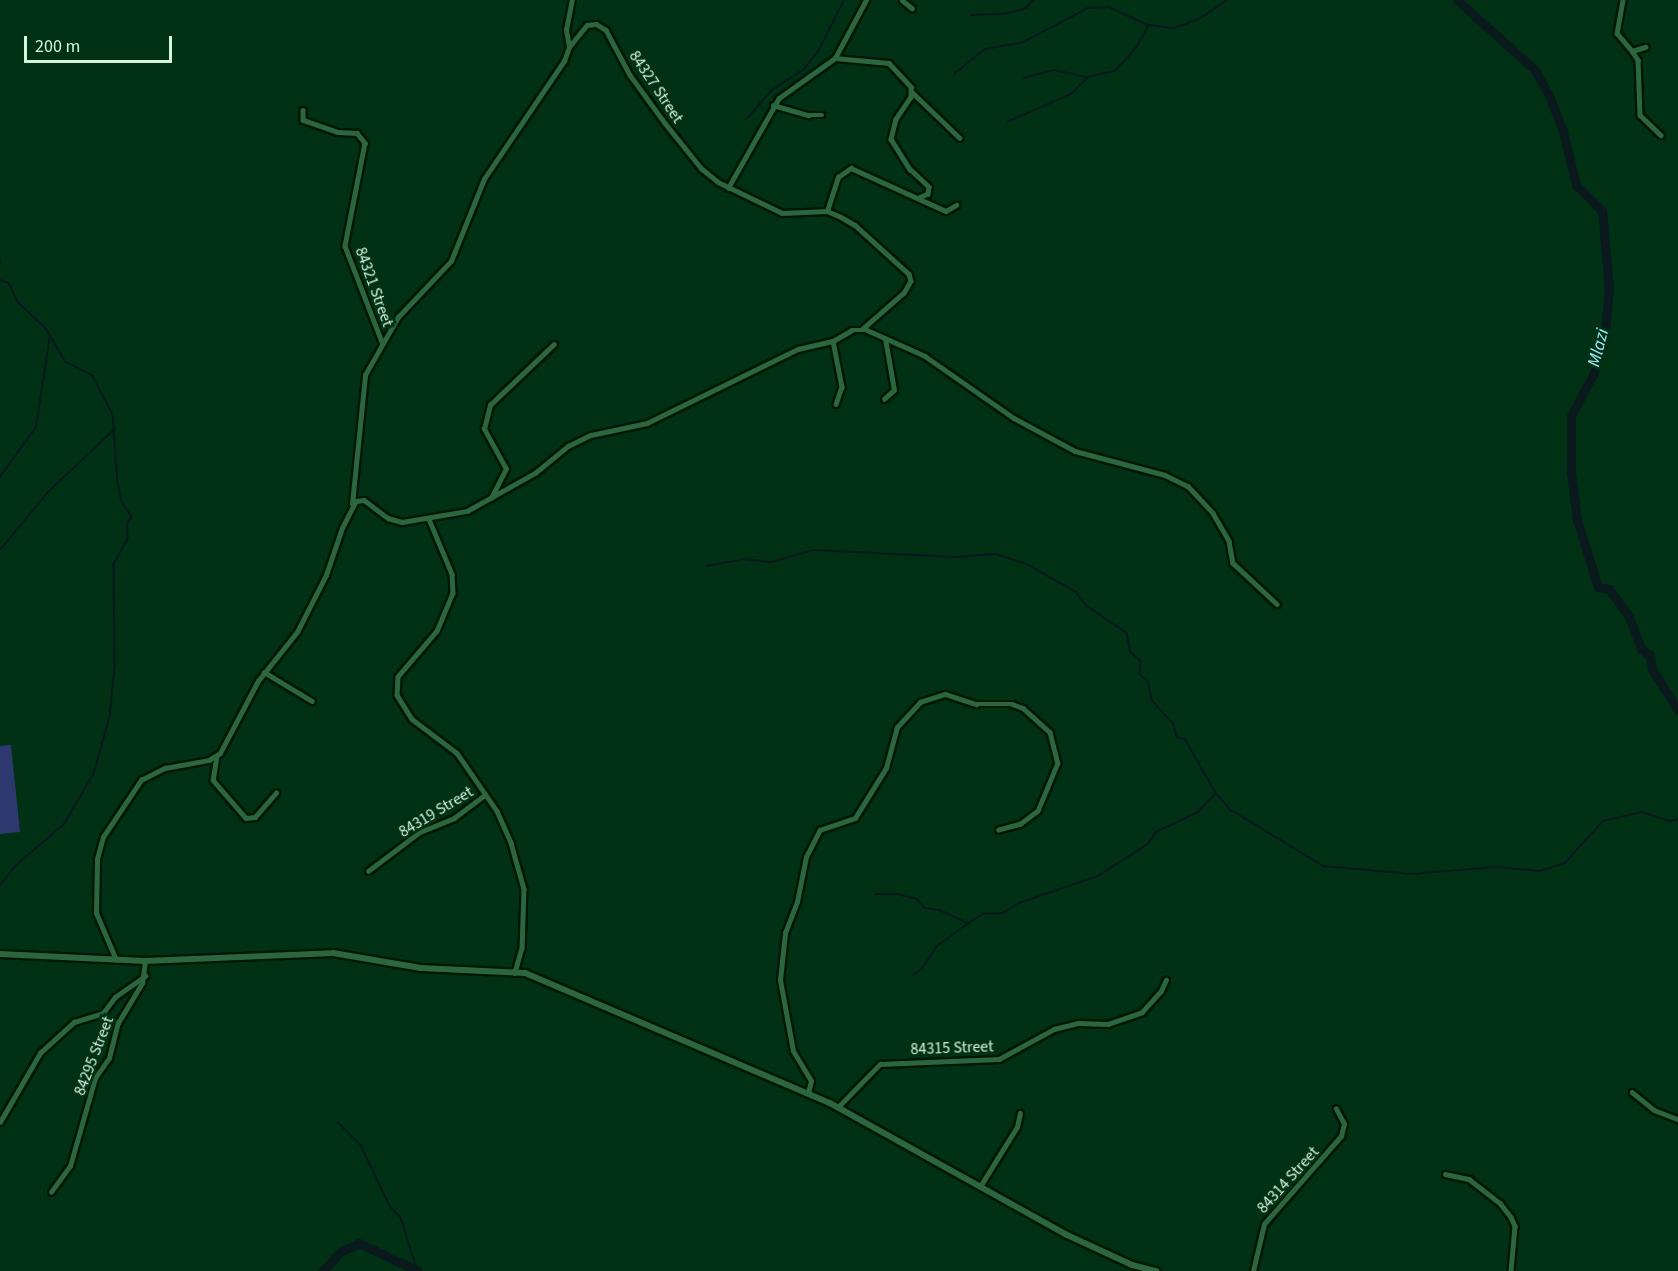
<!DOCTYPE html>
<html>
<head>
<meta charset="utf-8">
<style>
  body { margin:0 }
  #map { position:relative; width:1678px; height:1271px; overflow:hidden; background:#013114; font-family:"Source Sans 3",sans-serif }
  div>[style] { position:absolute }
  [style*='--x'] { left:calc(var(--x)*1px); top:calc(var(--y)*1px); width:calc(var(--w)*1px); rotate:calc(var(--a)*1deg) }
  .green>* { inset:0; background:#2d396e }
  .stream>* { height:1.5px; margin:-0.75px; padding:0 0.75px; transform-origin:0.75px; border-radius:0.75px; background:#0a191c }
  .river>* { height:9px; margin:-4.5px; padding:0 4.5px; transform-origin:4.5px; border-radius:4.5px; background:#0a191c }
  .roads { filter:drop-shadow(2px 0 #001704) drop-shadow(-2px 0 #001704) drop-shadow(0 2px #001704) drop-shadow(0 -2px #001704) }
  .street>* { height:4.5px; margin:-2.25px; padding:0 2.25px; transform-origin:2.25px; border-radius:2.25px; background:#2b663e }
  .secondary>* { height:6px; margin:-3px; padding:0 3px; transform-origin:3px; border-radius:3px; background:#2b663e }
  span { translate:-50% -50%; white-space:nowrap; text-align:center; line-height:1.15; -webkit-text-stroke:6px #013114; paint-order:stroke }
  .street-label { font-size:16px; color:#d6f5dd }
  .water-label { font-size:18px; color:#9cedfe; font-style:italic }
  .scale { position:absolute; left:24px; top:36px; width:148px; height:27px; box-sizing:border-box; border:3px solid #d6f5dd; border-top:0; padding-left:8px; font-size:18px; line-height:21px; white-space:nowrap; color:#d6f5dd; -webkit-text-stroke:4px #013114; paint-order:stroke }
</style>
</head>
<body>
<div id="map">
  <div class="green">
    <i style="clip-path:polygon(11px 745px,20px 832px,0 834px,0 746px)"></i>
  </div>
  <div class="stream">
    <i style="--x:971;--y:15;--w:33;--a:-2"></i>
    <i style="--x:1004;--y:14;--w:23;--a:-15"></i>
    <i style="--x:1026;--y:8;--w:11;--a:-49"></i>
    <i style="--x:954;--y:74;--w:40;--a:-39"></i>
    <i style="--x:985;--y:49;--w:40;--a:-10"></i>
    <i style="--x:1024;--y:42;--w:72;--a:-28"></i>
    <i style="--x:1088;--y:8;--w:21;--a:-3"></i>
    <i style="--x:1109;--y:7;--w:43;--a:24.8"></i>
    <i style="--x:1024;--y:78;--w:31;--a:-15"></i>
    <i style="--x:1054;--y:70;--w:34;--a:12"></i>
    <i style="--x:746;--y:120;--w:40;--a:-49"></i>
    <i style="--x:772;--y:90;--w:38;--a:-33"></i>
    <i style="--x:804;--y:69;--w:24;--a:-52"></i>
    <i style="--x:819;--y:50;--w:56;--a:-63.4"></i>
    <i style="--x:1007;--y:122;--w:70;--a:-23.6"></i>
    <i style="--x:1071;--y:94;--w:24;--a:-45"></i>
    <i style="--x:1088;--y:77;--w:28;--a:-13"></i>
    <i style="--x:1115;--y:71;--w:31;--a:-48"></i>
    <i style="--x:1136;--y:48;--w:26;--a:-61"></i>
    <i style="--x:1149;--y:25;--w:26;--a:7"></i>
    <i style="--x:1175;--y:28;--w:26;--a:-21"></i>
    <i style="--x:1199;--y:19;--w:34;--a:-34"></i>
    <i style="--x:0;--y:260;--w:10;--a:90"></i>
    <i style="--x:0;--y:280;--w:9;--a:18"></i>
    <i style="--x:9;--y:283;--w:21;--a:65"></i>
    <i style="--x:18;--y:302;--w:38;--a:43"></i>
    <i style="--x:46;--y:328;--w:39;--a:60"></i>
    <i style="--x:66;--y:362;--w:29;--a:27"></i>
    <i style="--x:92;--y:375;--w:44;--a:61.7"></i>
    <i style="--x:113;--y:414;--w:69;--a:85.9"></i>
    <i style="--x:118;--y:483;--w:19;--a:78"></i>
    <i style="--x:122;--y:502;--w:18;--a:56"></i>
    <i style="--x:132;--y:517;--w:7;--a:124"></i>
    <i style="--x:128;--y:523;--w:16;--a:90"></i>
    <i style="--x:128;--y:539;--w:29;--a:119"></i>
    <i style="--x:114;--y:564;--w:103;--a:89.4"></i>
    <i style="--x:115;--y:667;--w:50;--a:95.7"></i>
    <i style="--x:110;--y:717;--w:59;--a:105.7"></i>
    <i style="--x:94;--y:774;--w:59;--a:120.5"></i>
    <i style="--x:64;--y:825;--w:62;--a:139.6"></i>
    <i style="--x:17;--y:865;--w:27;--a:129"></i>
    <i style="--x:0;--y:477;--w:62;--a:-54.2"></i>
    <i style="--x:36;--y:427;--w:92;--a:-81.3"></i>
    <i style="--x:1;--y:549;--w:75;--a:-50.4"></i>
    <i style="--x:49;--y:491;--w:91;--a:-43.2"></i>
    <i style="--x:706;--y:566;--w:39;--a:-10"></i>
    <i style="--x:744;--y:559;--w:28;--a:6"></i>
    <i style="--x:772;--y:562;--w:43;--a:-16.3"></i>
    <i style="--x:813;--y:550;--w:143;--a:2.8"></i>
    <i style="--x:956;--y:557;--w:40;--a:-4.3"></i>
    <i style="--x:996;--y:554;--w:33;--a:18"></i>
    <i style="--x:1027;--y:564;--w:56;--a:29.7"></i>
    <i style="--x:1076;--y:592;--w:18;--a:52"></i>
    <i style="--x:1087;--y:606;--w:48;--a:34"></i>
    <i style="--x:1127;--y:633;--w:19;--a:78"></i>
    <i style="--x:1131;--y:652;--w:13;--a:42"></i>
    <i style="--x:1141;--y:661;--w:13;--a:94"></i>
    <i style="--x:1140;--y:674;--w:11;--a:41"></i>
    <i style="--x:1148;--y:681;--w:19;--a:78"></i>
    <i style="--x:1152;--y:700;--w:31;--a:48"></i>
    <i style="--x:1173;--y:723;--w:15;--a:74"></i>
    <i style="--x:1177;--y:737;--w:8;--a:14"></i>
    <i style="--x:1185;--y:739;--w:62;--a:60.1"></i>
    <i style="--x:875;--y:894;--w:22;--a:0"></i>
    <i style="--x:897;--y:894;--w:21;--a:14"></i>
    <i style="--x:917;--y:899;--w:12;--a:48"></i>
    <i style="--x:925;--y:908;--w:15;--a:8"></i>
    <i style="--x:940;--y:910;--w:31;--a:25"></i>
    <i style="--x:912;--y:976;--w:12;--a:-35"></i>
    <i style="--x:922;--y:969;--w:27;--a:-57"></i>
    <i style="--x:937;--y:946;--w:44;--a:-35.8"></i>
    <i style="--x:973;--y:920;--w:12;--a:-31"></i>
    <i style="--x:983;--y:914;--w:20;--a:-3"></i>
    <i style="--x:1003;--y:913;--w:19;--a:-32"></i>
    <i style="--x:1019;--y:903;--w:83;--a:-18.9"></i>
    <i style="--x:1098;--y:876;--w:59;--a:-32.6"></i>
    <i style="--x:1148;--y:844;--w:14;--a:-56"></i>
    <i style="--x:1156;--y:832;--w:47;--a:-25.5"></i>
    <i style="--x:1198;--y:812;--w:26;--a:-47"></i>
    <i style="--x:1216;--y:793;--w:23;--a:49"></i>
    <i style="--x:1231;--y:810;--w:109;--a:31.1"></i>
    <i style="--x:1324;--y:866;--w:87;--a:5.3"></i>
    <i style="--x:1411;--y:874;--w:84;--a:-4.8"></i>
    <i style="--x:1495;--y:867;--w:45;--a:5.1"></i>
    <i style="--x:1540;--y:871;--w:26;--a:-18"></i>
    <i style="--x:1565;--y:863;--w:57;--a:-47.9"></i>
    <i style="--x:1603;--y:821;--w:40;--a:-13"></i>
    <i style="--x:1642;--y:812;--w:29;--a:18"></i>
    <i style="--x:1670;--y:821;--w:8;--a:-14"></i>
    <i style="--x:338;--y:1122;--w:33;--a:45"></i>
    <i style="--x:361;--y:1145;--w:68;--a:64.6"></i>
    <i style="--x:390;--y:1206;--w:16;--a:47"></i>
    <i style="--x:401;--y:1218;--w:56;--a:72.2"></i>
  </div>
  <div class="river">
    <i style="--x:1457;--y:0;--w:105;--a:41.9"></i>
    <i style="--x:1535;--y:70;--w:29;--a:61"></i>
    <i style="--x:1549;--y:95;--w:39;--a:69"></i>
    <i style="--x:1563;--y:131;--w:56;--a:76.5"></i>
    <i style="--x:1576;--y:185;--w:37;--a:45"></i>
    <i style="--x:1602;--y:211;--w:77;--a:84.8"></i>
    <i style="--x:1609;--y:288;--w:54;--a:95.3"></i>
    <i style="--x:1604;--y:342;--w:33;--a:108"></i>
    <i style="--x:1594;--y:373;--w:49;--a:118.1"></i>
    <i style="--x:1571;--y:416;--w:56;--a:90"></i>
    <i style="--x:1571;--y:472;--w:48;--a:82.9"></i>
    <i style="--x:1577;--y:520;--w:70;--a:72.6"></i>
    <i style="--x:1598;--y:587;--w:11;--a:10"></i>
    <i style="--x:1609;--y:589;--w:34;--a:54"></i>
    <i style="--x:1629;--y:617;--w:34;--a:69"></i>
    <i style="--x:1641;--y:649;--w:11;--a:34"></i>
    <i style="--x:1650;--y:655;--w:14;--a:82"></i>
    <i style="--x:1652;--y:669;--w:49;--a:57.6"></i>
    <i style="--x:323;--y:1271;--w:25;--a:-48"></i>
    <i style="--x:340;--y:1252;--w:21;--a:-25"></i>
    <i style="--x:359;--y:1243;--w:65;--a:25.4"></i>
  </div>
  <div class="roads">
    <div class="street">
      <i style="--x:902;--y:0;--w:13;--a:39"></i>
      <i style="--x:1623;--y:0;--w:34;--a:100"></i>
      <i style="--x:1617;--y:33;--w:23;--a:50"></i>
      <i style="--x:1632;--y:51;--w:14;--a:-17"></i>
      <i style="--x:569;--y:47;--w:28;--a:-51"></i>
      <i style="--x:587;--y:25;--w:9;--a:-6"></i>
      <i style="--x:596;--y:24;--w:12;--a:31"></i>
      <i style="--x:606;--y:30;--w:51;--a:61.9"></i>
      <i style="--x:630;--y:75;--w:59;--a:53.9"></i>
      <i style="--x:665;--y:123;--w:58;--a:51.3"></i>
      <i style="--x:701;--y:168;--w:22;--a:39"></i>
      <i style="--x:718;--y:182;--w:71;--a:25.8"></i>
      <i style="--x:782;--y:213;--w:45;--a:-2.5"></i>
      <i style="--x:827;--y:211;--w:15;--a:23"></i>
      <i style="--x:841;--y:217;--w:16;--a:30"></i>
      <i style="--x:855;--y:225;--w:73;--a:42.2"></i>
      <i style="--x:909;--y:274;--w:7;--a:74"></i>
      <i style="--x:911;--y:281;--w:14;--a:120"></i>
      <i style="--x:904;--y:293;--w:55;--a:138.7"></i>
      <i style="--x:1632;--y:51;--w:11;--a:56"></i>
      <i style="--x:1638;--y:60;--w:55;--a:87.9"></i>
      <i style="--x:1640;--y:115;--w:29;--a:44"></i>
      <i style="--x:835;--y:58;--w:54;--a:5.3"></i>
      <i style="--x:889;--y:63;--w:33;--a:47"></i>
      <i style="--x:911;--y:87;--w:10;--a:90"></i>
      <i style="--x:911;--y:97;--w:27;--a:124"></i>
      <i style="--x:896;--y:119;--w:21;--a:104"></i>
      <i style="--x:891;--y:139;--w:36;--a:58"></i>
      <i style="--x:910;--y:169;--w:26;--a:43"></i>
      <i style="--x:929;--y:187;--w:7;--a:98"></i>
      <i style="--x:928;--y:194;--w:10;--a:156"></i>
      <i style="--x:912;--y:92;--w:66;--a:43.8"></i>
      <i style="--x:773;--y:105;--w:37;--a:16"></i>
      <i style="--x:809;--y:115;--w:13;--a:0"></i>
      <i style="--x:303;--y:110;--w:10;--a:90"></i>
      <i style="--x:303;--y:120;--w:36;--a:19"></i>
      <i style="--x:337;--y:132;--w:20;--a:3"></i>
      <i style="--x:357;--y:133;--w:13;--a:51"></i>
      <i style="--x:365;--y:143;--w:105;--a:101"></i>
      <i style="--x:345;--y:246;--w:103;--a:68.9"></i>
      <i style="--x:728;--y:188;--w:103;--a:-60.5"></i>
      <i style="--x:779;--y:98;--w:69;--a:-35.5"></i>
      <i style="--x:835;--y:58;--w:66;--a:-61.9"></i>
      <i style="--x:827;--y:211;--w:36;--a:-72"></i>
      <i style="--x:838;--y:177;--w:16;--a:-35"></i>
      <i style="--x:851;--y:168;--w:104;--a:24.4"></i>
      <i style="--x:946;--y:211;--w:12;--a:-31"></i>
      <i style="--x:833;--y:341;--w:47;--a:78.9"></i>
      <i style="--x:842;--y:387;--w:18;--a:109"></i>
      <i style="--x:884;--y:399;--w:13;--a:-42"></i>
      <i style="--x:894;--y:390;--w:52;--a:-100"></i>
      <i style="--x:491;--y:498;--w:33;--a:-63"></i>
      <i style="--x:506;--y:469;--w:46;--a:-118.8"></i>
      <i style="--x:484;--y:429;--w:25;--a:-76"></i>
      <i style="--x:490;--y:405;--w:88;--a:-43.6"></i>
      <i style="--x:352;--y:504;--w:130;--a:-84.2"></i>
      <i style="--x:365;--y:375;--w:67;--a:-60.4"></i>
      <i style="--x:398;--y:317;--w:77;--a:-46.6"></i>
      <i style="--x:451;--y:261;--w:88;--a:-68.1"></i>
      <i style="--x:484;--y:179;--w:143;--a:-55.9"></i>
      <i style="--x:564;--y:61;--w:15;--a:-70"></i>
      <i style="--x:569;--y:47;--w:17;--a:-100"></i>
      <i style="--x:566;--y:30;--w:31;--a:-79"></i>
      <i style="--x:429;--y:519;--w:60;--a:67.3"></i>
      <i style="--x:452;--y:574;--w:19;--a:87"></i>
      <i style="--x:453;--y:593;--w:41;--a:112.8"></i>
      <i style="--x:437;--y:631;--w:60;--a:130.3"></i>
      <i style="--x:398;--y:677;--w:18;--a:93"></i>
      <i style="--x:397;--y:695;--w:28;--a:58"></i>
      <i style="--x:412;--y:719;--w:56;--a:37.1"></i>
      <i style="--x:457;--y:753;--w:70;--a:55.4"></i>
      <i style="--x:497;--y:811;--w:35;--a:66"></i>
      <i style="--x:511;--y:843;--w:48;--a:74.2"></i>
      <i style="--x:524;--y:889;--w:59;--a:91.9"></i>
      <i style="--x:522;--y:948;--w:26;--a:106"></i>
      <i style="--x:264;--y:672;--w:56;--a:31.1"></i>
      <i style="--x:217;--y:756;--w:24;--a:99"></i>
      <i style="--x:213;--y:780;--w:50;--a:49"></i>
      <i style="--x:246;--y:818;--w:9;--a:-6"></i>
      <i style="--x:255;--y:817;--w:32;--a:-49"></i>
      <i style="--x:368;--y:871;--w:65;--a:-36.9"></i>
      <i style="--x:420;--y:832;--w:37;--a:-22"></i>
      <i style="--x:454;--y:818;--w:39;--a:-37"></i>
      <i style="--x:116;--y:960;--w:51;--a:-113.1"></i>
      <i style="--x:96;--y:913;--w:54;--a:-88.9"></i>
      <i style="--x:97;--y:859;--w:23;--a:-75"></i>
      <i style="--x:103;--y:837;--w:69;--a:-56.3"></i>
      <i style="--x:141;--y:780;--w:27;--a:-27"></i>
      <i style="--x:165;--y:768;--w:45;--a:-10.3"></i>
      <i style="--x:209;--y:760;--w:13;--a:-32"></i>
      <i style="--x:220;--y:753;--w:81;--a:-62.2"></i>
      <i style="--x:258;--y:681;--w:63;--a:-51.5"></i>
      <i style="--x:297;--y:632;--w:64;--a:-63"></i>
      <i style="--x:326;--y:575;--w:50;--a:-71.2"></i>
      <i style="--x:342;--y:528;--w:30;--a:-63"></i>
      <i style="--x:356;--y:501;--w:8;--a:-7"></i>
      <i style="--x:364;--y:500;--w:30;--a:37"></i>
      <i style="--x:388;--y:518;--w:15;--a:16"></i>
      <i style="--x:402;--y:522;--w:66;--a:-9.6"></i>
      <i style="--x:467;--y:511;--w:78;--a:-29.2"></i>
      <i style="--x:535;--y:473;--w:43;--a:-39.3"></i>
      <i style="--x:568;--y:446;--w:25;--a:-26"></i>
      <i style="--x:591;--y:435;--w:57;--a:-12.1"></i>
      <i style="--x:647;--y:423;--w:168;--a:-26.1"></i>
      <i style="--x:798;--y:349;--w:36;--a:-13"></i>
      <i style="--x:833;--y:341;--w:22;--a:-30"></i>
      <i style="--x:852;--y:330;--w:15;--a:0"></i>
      <i style="--x:867;--y:330;--w:64;--a:24.1"></i>
      <i style="--x:925;--y:356;--w:108;--a:34.9"></i>
      <i style="--x:1014;--y:418;--w:69;--a:28.4"></i>
      <i style="--x:1075;--y:451;--w:93;--a:14.9"></i>
      <i style="--x:1165;--y:475;--w:25;--a:26"></i>
      <i style="--x:1188;--y:486;--w:37;--a:47"></i>
      <i style="--x:1213;--y:513;--w:32;--a:60"></i>
      <i style="--x:1229;--y:541;--w:22;--a:80"></i>
      <i style="--x:1233;--y:563;--w:60;--a:43"></i>
      <i style="--x:1632;--y:1092;--w:28;--a:39"></i>
      <i style="--x:1654;--y:1110;--w:26;--a:21"></i>
      <i style="--x:808;--y:1093;--w:12;--a:-76"></i>
      <i style="--x:811;--y:1081;--w:35;--a:-121"></i>
      <i style="--x:793;--y:1051;--w:72;--a:-100.4"></i>
      <i style="--x:780;--y:980;--w:47;--a:-83.9"></i>
      <i style="--x:785;--y:933;--w:33;--a:-69"></i>
      <i style="--x:797;--y:902;--w:46;--a:-78.7"></i>
      <i style="--x:806;--y:857;--w:30;--a:-63"></i>
      <i style="--x:820;--y:830;--w:37;--a:-19"></i>
      <i style="--x:855;--y:818;--w:59;--a:-58.2"></i>
      <i style="--x:886;--y:768;--w:42;--a:-75"></i>
      <i style="--x:897;--y:727;--w:34;--a:-47"></i>
      <i style="--x:920;--y:702;--w:26;--a:-18"></i>
      <i style="--x:945;--y:694;--w:33;--a:18"></i>
      <i style="--x:976;--y:704;--w:36;--a:0"></i>
      <i style="--x:1012;--y:704;--w:12;--a:20"></i>
      <i style="--x:1023;--y:708;--w:36;--a:42"></i>
      <i style="--x:1050;--y:732;--w:32;--a:76"></i>
      <i style="--x:1058;--y:763;--w:52;--a:112.6"></i>
      <i style="--x:1038;--y:811;--w:21;--a:143"></i>
      <i style="--x:1021;--y:824;--w:23;--a:165"></i>
      <i style="--x:838;--y:1107;--w:60;--a:-45.7"></i>
      <i style="--x:880;--y:1064;--w:119;--a:-2.4"></i>
      <i style="--x:999;--y:1059;--w:63;--a:-28.6"></i>
      <i style="--x:1054;--y:1029;--w:25;--a:-14"></i>
      <i style="--x:1078;--y:1023;--w:30;--a:2"></i>
      <i style="--x:1108;--y:1024;--w:36;--a:-19"></i>
      <i style="--x:1142;--y:1012;--w:28;--a:-48"></i>
      <i style="--x:1161;--y:991;--w:12;--a:-66"></i>
      <i style="--x:0;--y:1122;--w:80;--a:-59.9"></i>
      <i style="--x:40;--y:1053;--w:46;--a:-42.4"></i>
      <i style="--x:74;--y:1022;--w:30;--a:-17"></i>
      <i style="--x:103;--y:1013;--w:20;--a:-53"></i>
      <i style="--x:115;--y:997;--w:37;--a:-35"></i>
      <i style="--x:1445;--y:1174;--w:25;--a:12"></i>
      <i style="--x:1469;--y:1179;--w:39;--a:38"></i>
      <i style="--x:1500;--y:1203;--w:18;--a:52"></i>
      <i style="--x:1511;--y:1217;--w:10;--a:66"></i>
      <i style="--x:1515;--y:1226;--w:45;--a:95.1"></i>
      <i style="--x:981;--y:1185;--w:68;--a:-58.2"></i>
      <i style="--x:1017;--y:1127;--w:14;--a:-78"></i>
      <i style="--x:51;--y:1192;--w:32;--a:-54"></i>
      <i style="--x:70;--y:1166;--w:91;--a:-74.1"></i>
      <i style="--x:95;--y:1078;--w:24;--a:-55"></i>
      <i style="--x:109;--y:1058;--w:36;--a:-76"></i>
      <i style="--x:118;--y:1023;--w:47;--a:-59"></i>
      <i style="--x:142;--y:983;--w:22;--a:-82"></i>
      <i style="--x:1253;--y:1271;--w:48;--a:-76.8"></i>
      <i style="--x:1264;--y:1224;--w:117;--a:-48.8"></i>
      <i style="--x:1341;--y:1136;--w:12;--a:-76"></i>
      <i style="--x:1344;--y:1124;--w:17;--a:-118"></i>
    </div>
    <div class="secondary">
      <i style="--x:0;--y:954;--w:145;--a:2.8"></i>
      <i style="--x:145;--y:961;--w:188;--a:-2.4"></i>
      <i style="--x:333;--y:953;--w:89;--a:9.7"></i>
      <i style="--x:421;--y:968;--w:104;--a:2.8"></i>
      <i style="--x:525;--y:973;--w:332;--a:23.1"></i>
      <i style="--x:830;--y:1103;--w:269;--a:29.1"></i>
      <i style="--x:1065;--y:1234;--w:74;--a:24.8"></i>
      <i style="--x:1132;--y:1265;--w:25;--a:14"></i>
    </div>
  </div>
  <div class="street-label">
    <span style="left:656px;top:87px;rotate:56deg">84327 Street</span>
    <span style="left:374px;top:287px;rotate:70deg">84321 Street</span>
    <span style="left:436px;top:812px;rotate:-31deg">84319 Street</span>
    <span style="left:952px;top:1048px;rotate:-2deg">84315 Street</span>
    <span style="left:94px;top:1056px;rotate:-69deg">84295 Street</span>
    <span style="left:1288px;top:1180px;rotate:-48deg">84314 Street</span>
  </div>
  <div class="water-label">
    <span style="left:1599px;top:348px;rotate:-76deg">Mlazi</span>
  </div>
  <div class="scale">200 m</div>
</div>
</body>
</html>
